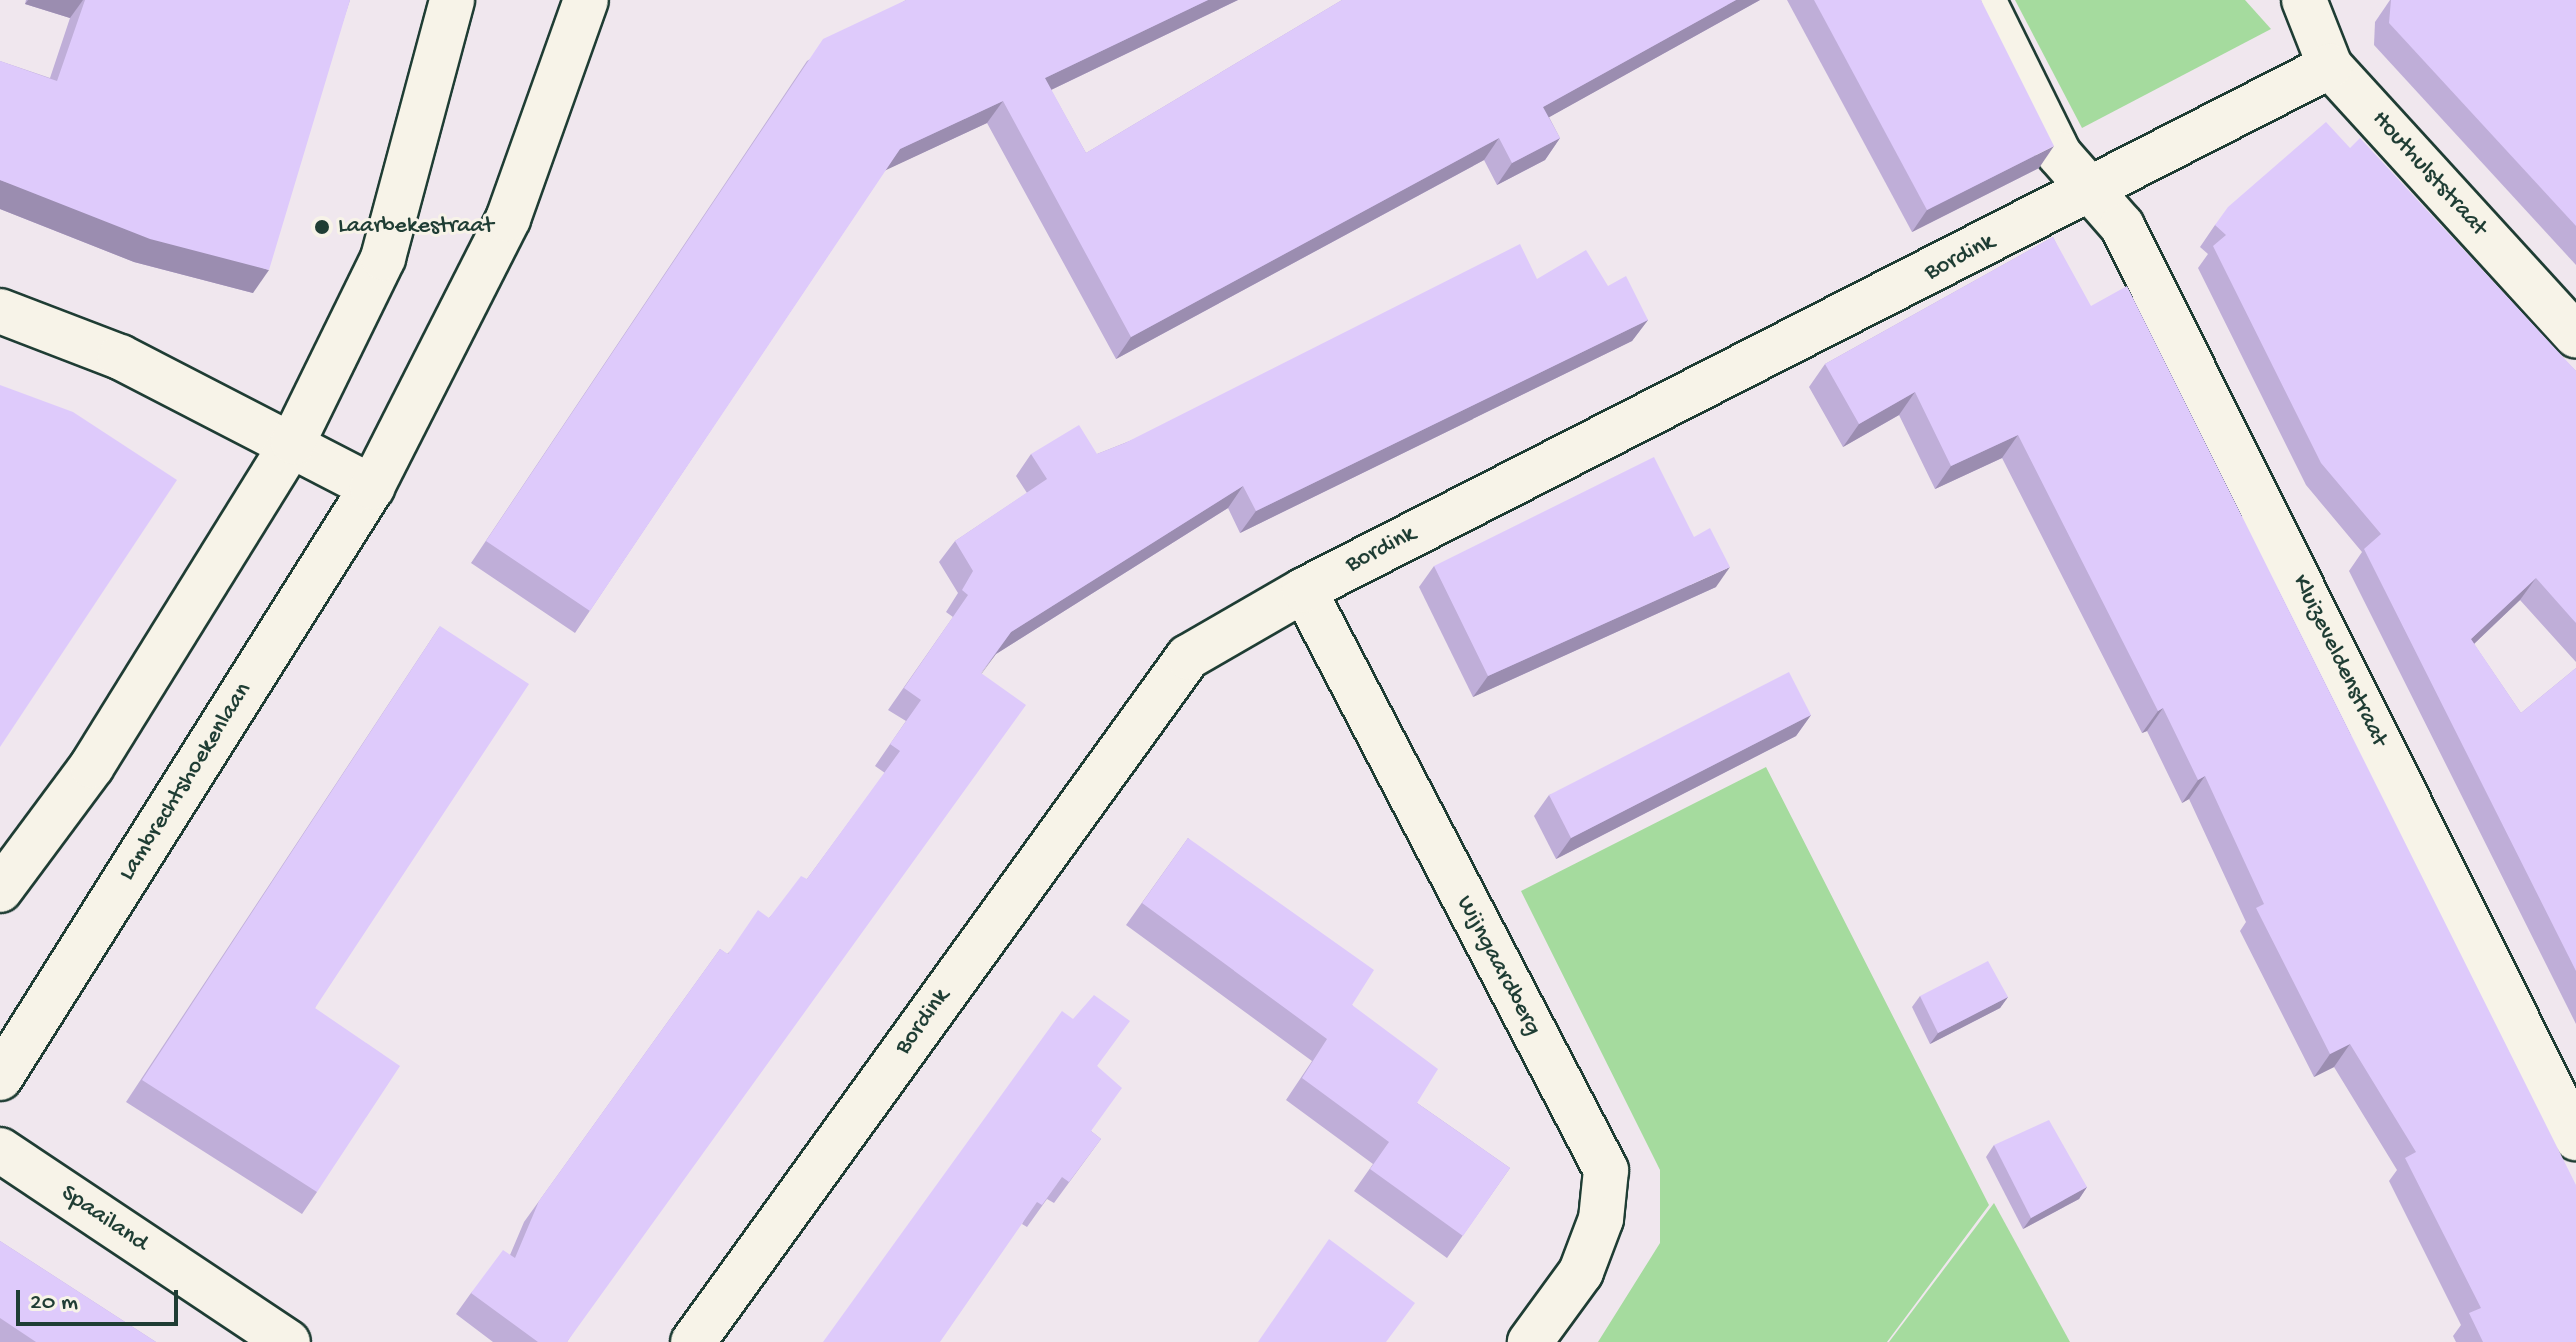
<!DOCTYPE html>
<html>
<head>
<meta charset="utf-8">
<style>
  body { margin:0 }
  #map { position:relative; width:2576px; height:1342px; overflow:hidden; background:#f0e7ee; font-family:"Gochi Hand",sans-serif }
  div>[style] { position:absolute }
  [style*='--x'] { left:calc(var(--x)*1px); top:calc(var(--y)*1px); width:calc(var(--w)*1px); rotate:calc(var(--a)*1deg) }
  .green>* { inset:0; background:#a5db9e }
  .roads { filter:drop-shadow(2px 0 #1f3d34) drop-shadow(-2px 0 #1f3d34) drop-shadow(0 2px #1f3d34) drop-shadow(0 -2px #1f3d34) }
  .street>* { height:44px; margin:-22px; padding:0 22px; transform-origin:22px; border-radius:22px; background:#f7f3e8 }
  .secondary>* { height:44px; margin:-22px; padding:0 22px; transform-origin:22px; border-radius:22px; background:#f7f3e8 }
  .wall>* { inset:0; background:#bfaed8 }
  .shaded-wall>* { inset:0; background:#9b8db0 }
  .building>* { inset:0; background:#decafb }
  .dots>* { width:22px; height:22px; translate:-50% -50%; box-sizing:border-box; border:4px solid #f7f3e8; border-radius:50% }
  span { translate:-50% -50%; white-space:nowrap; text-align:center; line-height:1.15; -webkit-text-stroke:6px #f7f3e8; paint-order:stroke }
  .street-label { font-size:24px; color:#1f3d34 }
  .poi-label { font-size:24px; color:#1f3d34 }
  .left { translate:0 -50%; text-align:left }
  .scale { position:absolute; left:16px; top:1290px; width:162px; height:36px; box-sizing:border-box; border:4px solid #1f3d34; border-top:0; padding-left:10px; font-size:24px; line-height:28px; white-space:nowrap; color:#1f3d34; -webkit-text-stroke:6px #f7f3e8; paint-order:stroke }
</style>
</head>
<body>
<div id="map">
  <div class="green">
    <i style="clip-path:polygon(2015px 0,2245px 0,2271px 29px,2082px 128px)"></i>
    <i style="clip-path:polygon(1766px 767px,1989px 1205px,1887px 1342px,1598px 1342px,1660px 1243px,1660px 1170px,1521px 891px)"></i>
    <i style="clip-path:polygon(1994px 1203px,2070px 1342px,1889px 1342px)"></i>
  </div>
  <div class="roads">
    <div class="street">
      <i style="--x:1983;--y:0;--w:172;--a:63.7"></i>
      <i style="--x:2059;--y:154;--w:96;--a:48.8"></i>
      <i style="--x:2122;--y:226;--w:1019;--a:63.54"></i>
      <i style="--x:2304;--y:0;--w:71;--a:68.5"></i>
      <i style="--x:2330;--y:66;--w:365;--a:47.6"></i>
      <i style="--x:0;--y:311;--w:129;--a:21"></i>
      <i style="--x:120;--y:357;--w:284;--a:27.3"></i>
      <i style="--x:1304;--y:590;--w:654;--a:62.49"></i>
      <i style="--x:1606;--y:1170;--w:49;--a:95.8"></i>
      <i style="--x:1601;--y:1219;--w:57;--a:110.7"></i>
      <i style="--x:1581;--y:1272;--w:87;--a:126.1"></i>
      <i style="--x:0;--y:1150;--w:346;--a:33.7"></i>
      <i style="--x:693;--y:1342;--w:845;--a:-54.15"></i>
      <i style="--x:1188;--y:657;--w:134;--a:-30"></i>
      <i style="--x:1304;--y:590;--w:1152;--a:-27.05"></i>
    </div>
    <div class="secondary">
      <i style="--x:0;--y:890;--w:154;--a:-53.4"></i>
      <i style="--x:92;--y:766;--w:381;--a:-58.2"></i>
      <i style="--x:293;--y:442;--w:205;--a:-63.9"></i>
      <i style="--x:383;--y:258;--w:267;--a:-75"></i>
      <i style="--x:0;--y:1078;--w:698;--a:-57.81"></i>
      <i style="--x:372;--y:487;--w:301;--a:-63.1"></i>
      <i style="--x:508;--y:219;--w:232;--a:-70.4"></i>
    </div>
  </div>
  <div class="wall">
    <i style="clip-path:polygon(26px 0,350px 0,253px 293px,134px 262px,0 209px,0 61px,50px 78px,70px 18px,25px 4px)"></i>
    <i style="clip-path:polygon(906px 0,1238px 0,1051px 90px,1086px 153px,1342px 0,1760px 0,1549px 117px,1560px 138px,1545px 160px,1497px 185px,1484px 160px,1116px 359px,987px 123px,885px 170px,575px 633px,471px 563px,807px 61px)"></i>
    <i style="clip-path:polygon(1787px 0,1981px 0,2039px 168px,1912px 232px)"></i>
    <i style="clip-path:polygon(2390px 0,2576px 0,2576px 265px,2374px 45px,2375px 22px)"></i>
    <i style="clip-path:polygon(2350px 148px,2576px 371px,2576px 662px,2520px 600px,2474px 644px,2521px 713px,2576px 668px,2576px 1024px,2349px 571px,2362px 552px,2306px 485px,2198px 268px,2208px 254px,2200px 247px,2215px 225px)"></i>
    <i style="clip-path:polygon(2053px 237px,2576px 1342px,2456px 1342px,2453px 1336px,2461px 1325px,2389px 1181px,2397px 1170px,2334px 1067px,2314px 1077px,2240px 931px,2246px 922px,2189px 799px,2182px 803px,2147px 731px,2142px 733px,2002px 458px,1935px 489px,1899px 415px,1843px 447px,1809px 387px,1825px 364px)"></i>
    <i style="clip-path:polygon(1537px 279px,1608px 286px,1648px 320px,1632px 341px,1240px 533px,1228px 508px,996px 654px,981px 673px,567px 1342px,493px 1342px,456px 1314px,471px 1293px,510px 1255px,524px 1222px,720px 949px,727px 954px,769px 918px,807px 879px,885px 773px,875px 766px,906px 721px,888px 710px,953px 617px,946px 612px,958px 593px,939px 562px,955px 541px,1027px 493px,1016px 476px,1031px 454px,1097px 454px)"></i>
    <i style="clip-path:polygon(1434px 566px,1716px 587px,1473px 697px,1419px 587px)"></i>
    <i style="clip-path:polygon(440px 626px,315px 1008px,317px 1192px,302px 1214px,126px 1102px)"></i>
    <i style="clip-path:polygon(1811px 715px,1796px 736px,1556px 859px,1534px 816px,1549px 795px)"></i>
    <i style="clip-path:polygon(1188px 838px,1352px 1005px,1417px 1103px,1510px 1168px,1447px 1258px,1354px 1191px,1373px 1164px,1286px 1100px,1312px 1061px,1126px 925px)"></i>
    <i style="clip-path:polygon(1920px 996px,2008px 997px,2000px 1008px,1930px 1044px,1912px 1007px)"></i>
    <i style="clip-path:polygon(1098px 1066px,1091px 1131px,1101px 1139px,1054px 1203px,1047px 1199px,1027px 1227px,1022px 1224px)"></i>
    <i style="clip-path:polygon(1994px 1145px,2087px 1187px,2079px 1199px,2023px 1229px,1986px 1157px)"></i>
    <i style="clip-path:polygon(0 1241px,156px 1342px,0 1342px)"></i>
  </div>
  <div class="shaded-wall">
    <i style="clip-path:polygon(28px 0,83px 0,70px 18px,25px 4px)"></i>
    <i style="clip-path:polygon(1208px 0,1238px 0,1030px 100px,1045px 78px)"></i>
    <i style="clip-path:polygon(1736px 0,1760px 0,1528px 129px,1543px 107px)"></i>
    <i style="clip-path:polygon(1003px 101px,987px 123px,884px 171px,900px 149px)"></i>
    <i style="clip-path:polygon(1499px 138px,1484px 160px,1116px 359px,1131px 337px)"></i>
    <i style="clip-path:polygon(1560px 138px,1545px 160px,1497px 185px,1512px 163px)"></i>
    <i style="clip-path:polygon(2054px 146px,2039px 168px,1912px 232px,1927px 210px)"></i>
    <i style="clip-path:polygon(0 180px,269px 270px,253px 293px,134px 262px,0 209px)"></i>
    <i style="clip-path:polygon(1648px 320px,1632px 341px,1240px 533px,1256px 511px)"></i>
    <i style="clip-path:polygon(1915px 392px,1899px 415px,1843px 447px,1859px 424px)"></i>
    <i style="clip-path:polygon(2018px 435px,2002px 458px,1935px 489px,1951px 466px)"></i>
    <i style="clip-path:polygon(1243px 486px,1228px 508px,996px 654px,966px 695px,1011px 632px)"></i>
    <i style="clip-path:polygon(1730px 567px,1716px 587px,1473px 697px,1488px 676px)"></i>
    <i style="clip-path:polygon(2536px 578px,2520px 600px,2456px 661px,2471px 639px)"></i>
    <i style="clip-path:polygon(2163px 708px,2147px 731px,2142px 733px,2158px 711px)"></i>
    <i style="clip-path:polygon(1811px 715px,1796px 736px,1556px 859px,1571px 838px)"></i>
    <i style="clip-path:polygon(2205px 776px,2189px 799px,2182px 803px,2198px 780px)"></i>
    <i style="clip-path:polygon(2008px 997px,2000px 1008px,1930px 1044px,1938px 1033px)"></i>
    <i style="clip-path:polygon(2350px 1044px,2334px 1067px,2314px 1077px,2330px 1054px)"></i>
    <i style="clip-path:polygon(2087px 1187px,2079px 1199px,2023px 1229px,2031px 1218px)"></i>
  </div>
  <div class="building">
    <i style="clip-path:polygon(85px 0,350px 0,269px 270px,150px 239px,0 180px,0 61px,57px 81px)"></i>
    <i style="clip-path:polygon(906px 0,1208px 0,1045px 78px,1086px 153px,1342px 0,1736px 0,1543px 107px,1560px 138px,1512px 163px,1499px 138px,1131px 337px,1003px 101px,900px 149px,590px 611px,486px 541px,823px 39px)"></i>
    <i style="clip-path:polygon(1814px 0,1981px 0,2054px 146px,1927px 210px)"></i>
    <i style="clip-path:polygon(2391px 0,2576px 0,2576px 226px,2389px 23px)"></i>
    <i style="clip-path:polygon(2326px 122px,2350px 148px,2360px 138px,2576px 371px,2576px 623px,2536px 578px,2471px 639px,2521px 713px,2576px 668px,2576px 971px,2364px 549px,2381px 534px,2321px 463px,2213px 246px,2226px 235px,2215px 225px,2228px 207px)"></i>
    <i style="clip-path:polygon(2053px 237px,2091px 306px,2127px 286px,2576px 1185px,2576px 1342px,2483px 1342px,2469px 1313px,2481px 1308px,2405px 1158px,2416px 1152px,2350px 1044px,2330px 1054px,2256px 908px,2264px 904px,2205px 776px,2198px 780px,2163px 708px,2158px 711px,2018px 435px,1951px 466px,1915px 392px,1859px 424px,1825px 364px)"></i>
    <i style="clip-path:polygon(1520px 244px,1537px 279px,1586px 250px,1608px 286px,1626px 276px,1648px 320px,1256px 511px,1243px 486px,1011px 632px,981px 673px,1026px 705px,567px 1342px,538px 1342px,471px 1293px,503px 1250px,515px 1258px,539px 1201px,720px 949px,728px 954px,758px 910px,769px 918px,801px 876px,807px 879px,900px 751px,890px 744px,921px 700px,904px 688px,968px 595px,962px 590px,973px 571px,955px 541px,1047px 479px,1031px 454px,1079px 425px,1097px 454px,1125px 443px)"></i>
    <i style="clip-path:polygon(0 385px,73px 412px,177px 480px,0 747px)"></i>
    <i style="clip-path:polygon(1654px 457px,1694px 537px,1710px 528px,1730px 567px,1488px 676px,1434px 566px)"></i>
    <i style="clip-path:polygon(440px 626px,529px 684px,315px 1008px,400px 1066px,317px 1192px,142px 1080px)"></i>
    <i style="clip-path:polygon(1789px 672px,1811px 715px,1571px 838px,1549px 795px)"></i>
    <i style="clip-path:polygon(1188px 838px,1374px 970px,1352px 1005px,1438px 1069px,1417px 1103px,1510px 1168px,1463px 1236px,1370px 1169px,1389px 1142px,1302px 1078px,1327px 1039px,1142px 903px)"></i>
    <i style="clip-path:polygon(1988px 961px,2008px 997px,1938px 1033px,1920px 996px)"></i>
    <i style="clip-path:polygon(1094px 995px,1130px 1021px,1097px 1066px,1122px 1088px,1091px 1131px,1101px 1139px,1069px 1182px,1062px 1177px,1042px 1205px,1037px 1202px,940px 1342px,823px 1342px,1062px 1011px,1073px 1019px)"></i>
    <i style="clip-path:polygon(2049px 1120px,2087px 1187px,2031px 1218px,1994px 1145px)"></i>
    <i style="clip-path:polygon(1329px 1239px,1415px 1303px,1386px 1342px,1258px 1342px)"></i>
    <i style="clip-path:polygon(0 1241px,156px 1342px,36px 1342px,0 1318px)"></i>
  </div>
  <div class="dots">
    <i style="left:322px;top:227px;background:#1f3d34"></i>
  </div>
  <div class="street-label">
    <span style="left:2429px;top:174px;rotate:48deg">Houthulststraat</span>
    <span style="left:1960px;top:258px;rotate:-27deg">Bordink</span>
    <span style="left:1381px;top:550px;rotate:-27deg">Bordink</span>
    <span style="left:2339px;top:661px;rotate:64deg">Kluizeveldenstraat</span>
    <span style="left:186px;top:782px;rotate:-58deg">Lambrechtshoekenlaan</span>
    <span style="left:1498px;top:966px;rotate:62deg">Wijngaardberg</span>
    <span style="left:923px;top:1022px;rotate:-54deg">Bordink</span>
    <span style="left:104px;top:1219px;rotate:34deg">Spaailand</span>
  </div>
  <div class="poi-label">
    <span class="left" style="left:338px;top:227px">Laarbekestraat</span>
  </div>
  <div class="scale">20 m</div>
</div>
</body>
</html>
